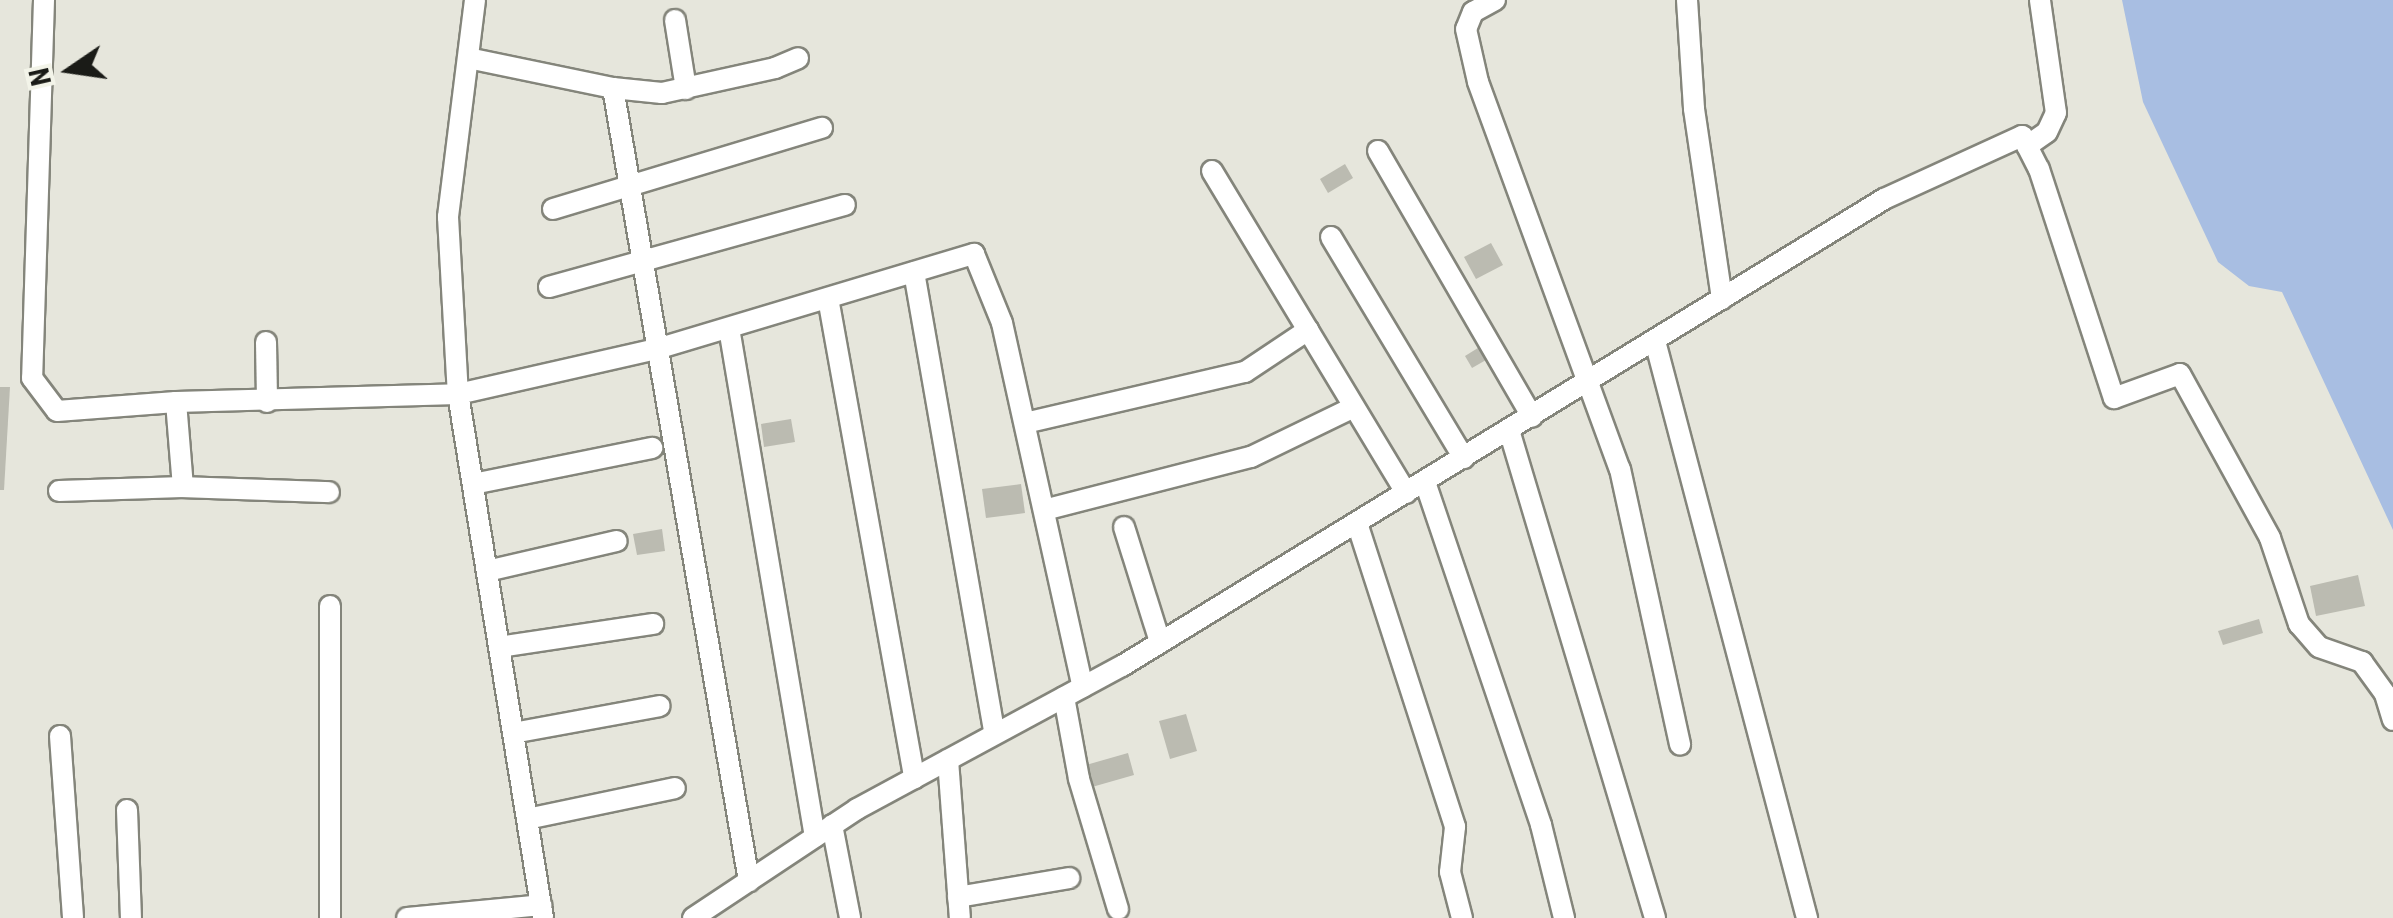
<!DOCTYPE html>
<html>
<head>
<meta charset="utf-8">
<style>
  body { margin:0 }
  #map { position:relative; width:2393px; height:918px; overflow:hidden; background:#e6e6dc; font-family:"Roboto Condensed",sans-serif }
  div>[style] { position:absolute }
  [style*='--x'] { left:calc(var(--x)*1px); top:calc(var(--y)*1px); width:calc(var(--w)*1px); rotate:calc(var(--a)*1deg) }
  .water>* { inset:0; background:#a8bee2 }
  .building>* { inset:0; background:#bbbbb1 }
  .roads { filter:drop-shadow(2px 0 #84857b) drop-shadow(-2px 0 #84857b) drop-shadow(0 2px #84857b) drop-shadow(0 -2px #84857b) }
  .minor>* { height:20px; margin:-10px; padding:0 10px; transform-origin:10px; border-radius:10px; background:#fff }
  span { translate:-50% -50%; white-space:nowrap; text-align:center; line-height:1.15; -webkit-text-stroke:9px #f3f4e9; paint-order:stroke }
  .north { position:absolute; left:20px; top:20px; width:100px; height:100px; -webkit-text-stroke:8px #f3f4e9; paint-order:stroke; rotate:257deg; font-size:28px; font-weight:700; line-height:40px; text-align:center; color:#1a1b17 }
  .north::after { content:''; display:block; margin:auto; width:35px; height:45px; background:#1a1b17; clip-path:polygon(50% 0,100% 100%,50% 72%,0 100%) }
</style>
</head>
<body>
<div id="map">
  <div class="water">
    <i style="clip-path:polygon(2122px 0,2393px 0,2393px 530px,2282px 292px,2249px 286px,2218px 262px,2143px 102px)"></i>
  </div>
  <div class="building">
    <i style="clip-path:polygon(1345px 164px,1353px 178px,1328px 193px,1320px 179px)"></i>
    <i style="clip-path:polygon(1491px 243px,1503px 265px,1476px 279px,1464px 257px)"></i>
    <i style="clip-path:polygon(1486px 343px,1493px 356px,1472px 368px,1465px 356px)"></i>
    <i style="clip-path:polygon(0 387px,10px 387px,4px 490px,0 490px)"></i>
    <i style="clip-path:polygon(791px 419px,795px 442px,764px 447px,761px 424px)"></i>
    <i style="clip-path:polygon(1021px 484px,1025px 513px,986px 518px,982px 489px)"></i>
    <i style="clip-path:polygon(662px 529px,665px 551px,637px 555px,633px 534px)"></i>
    <i style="clip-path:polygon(2358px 575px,2365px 606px,2316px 616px,2310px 586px)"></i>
    <i style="clip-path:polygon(2259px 619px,2263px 633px,2223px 645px,2218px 631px)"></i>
    <i style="clip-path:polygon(1186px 714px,1197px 751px,1170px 759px,1159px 721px)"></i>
    <i style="clip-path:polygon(1128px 753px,1134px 775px,1092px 787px,1086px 765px)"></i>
  </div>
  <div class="roads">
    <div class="minor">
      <i style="--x:44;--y:0;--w:378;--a:91.8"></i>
      <i style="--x:32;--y:378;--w:41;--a:52.9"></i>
      <i style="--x:57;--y:411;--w:119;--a:-4.3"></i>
      <i style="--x:176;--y:402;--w:282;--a:-1.6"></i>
      <i style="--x:458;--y:394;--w:207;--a:-12.8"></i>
      <i style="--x:660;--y:348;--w:328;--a:-16.7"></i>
      <i style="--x:974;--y:254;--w:74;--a:67.9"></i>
      <i style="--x:1002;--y:323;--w:373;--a:77.5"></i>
      <i style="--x:475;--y:0;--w:219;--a:97.1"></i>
      <i style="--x:448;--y:217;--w:177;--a:86.8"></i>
      <i style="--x:458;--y:394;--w:531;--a:80.79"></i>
      <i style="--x:1495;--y:0;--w:25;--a:151"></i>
      <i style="--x:1473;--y:12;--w:18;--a:112"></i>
      <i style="--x:1466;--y:29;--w:54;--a:77.2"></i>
      <i style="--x:1478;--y:82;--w:412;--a:69.9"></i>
      <i style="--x:1620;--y:469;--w:282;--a:77.7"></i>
      <i style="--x:1687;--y:0;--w:109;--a:86.3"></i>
      <i style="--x:1694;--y:109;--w:192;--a:81.6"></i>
      <i style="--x:675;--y:20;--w:70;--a:80.9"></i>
      <i style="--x:468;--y:58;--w:148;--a:11.7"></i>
      <i style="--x:613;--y:88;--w:49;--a:5.8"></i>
      <i style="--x:662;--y:93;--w:116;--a:-12.5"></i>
      <i style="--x:775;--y:68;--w:25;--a:-23"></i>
      <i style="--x:613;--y:88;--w:805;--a:80.27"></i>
      <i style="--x:2027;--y:146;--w:24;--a:-35"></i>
      <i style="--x:2047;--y:132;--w:21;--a:-65"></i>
      <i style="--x:2056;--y:113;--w:114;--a:-98.1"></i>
      <i style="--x:1378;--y:151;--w:307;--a:59.9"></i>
      <i style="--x:1212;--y:171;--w:376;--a:58.9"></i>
      <i style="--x:553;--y:209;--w:281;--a:-16.8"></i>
      <i style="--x:1331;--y:237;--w:258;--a:59"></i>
      <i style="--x:914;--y:272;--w:469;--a:80.1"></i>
      <i style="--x:549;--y:287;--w:307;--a:-15.5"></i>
      <i style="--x:828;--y:298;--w:488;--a:79.8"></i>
      <i style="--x:729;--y:328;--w:516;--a:80.41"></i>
      <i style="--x:1655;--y:341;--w:597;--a:75.24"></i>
      <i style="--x:266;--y:342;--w:60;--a:89"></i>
      <i style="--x:176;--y:402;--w:85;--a:85.3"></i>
      <i style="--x:1025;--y:423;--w:226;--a:-13.1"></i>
      <i style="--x:1245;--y:372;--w:76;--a:-33.7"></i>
      <i style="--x:1509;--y:430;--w:509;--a:73.34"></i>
      <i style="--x:1425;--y:482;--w:362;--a:71.3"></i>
      <i style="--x:1541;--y:825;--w:96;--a:76.1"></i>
      <i style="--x:473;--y:484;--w:183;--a:-11.4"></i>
      <i style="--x:59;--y:491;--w:124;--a:-1.8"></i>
      <i style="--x:183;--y:487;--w:146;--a:2"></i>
      <i style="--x:1044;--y:510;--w:214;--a:-14.4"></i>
      <i style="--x:1251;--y:457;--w:114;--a:-25.9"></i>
      <i style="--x:1357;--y:523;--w:319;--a:72.1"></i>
      <i style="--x:1455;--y:827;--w:45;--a:96.3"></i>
      <i style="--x:1450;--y:872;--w:48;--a:75.4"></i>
      <i style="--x:1124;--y:527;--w:121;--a:72.6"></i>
      <i style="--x:487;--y:571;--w:133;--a:-13"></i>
      <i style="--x:499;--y:647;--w:156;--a:-8.5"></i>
      <i style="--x:1064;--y:697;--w:83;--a:79.6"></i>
      <i style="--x:1079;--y:779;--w:136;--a:73.3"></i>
      <i style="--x:513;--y:733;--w:149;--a:-10.4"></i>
      <i style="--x:60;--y:736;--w:182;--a:85.9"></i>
      <i style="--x:948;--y:760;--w:158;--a:85.7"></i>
      <i style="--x:127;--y:810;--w:108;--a:87.9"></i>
      <i style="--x:527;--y:819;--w:151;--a:-11.8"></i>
      <i style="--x:832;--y:825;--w:95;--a:79"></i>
      <i style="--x:958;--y:897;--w:113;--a:-9.7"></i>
      <i style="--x:330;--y:918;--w:312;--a:-90"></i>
      <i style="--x:407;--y:918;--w:135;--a:-5.5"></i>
      <i style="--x:693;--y:918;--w:197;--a:-33.6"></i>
      <i style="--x:857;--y:809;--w:301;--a:-28.4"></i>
      <i style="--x:1122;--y:666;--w:894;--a:-31.5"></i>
      <i style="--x:1884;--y:199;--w:152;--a:-24.5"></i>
      <i style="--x:2022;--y:136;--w:37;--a:63"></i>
      <i style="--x:2039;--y:169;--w:241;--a:71.9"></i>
      <i style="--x:2114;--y:398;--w:70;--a:-20"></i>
      <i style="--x:2180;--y:374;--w:187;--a:61.2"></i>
      <i style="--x:2270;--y:538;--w:91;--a:71.4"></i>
      <i style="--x:2299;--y:624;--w:30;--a:49"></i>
      <i style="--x:2319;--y:647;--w:46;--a:19.2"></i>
      <i style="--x:2362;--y:662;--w:39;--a:54"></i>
      <i style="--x:2385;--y:694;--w:27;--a:73"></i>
    </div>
  </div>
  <div class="north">N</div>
</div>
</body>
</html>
